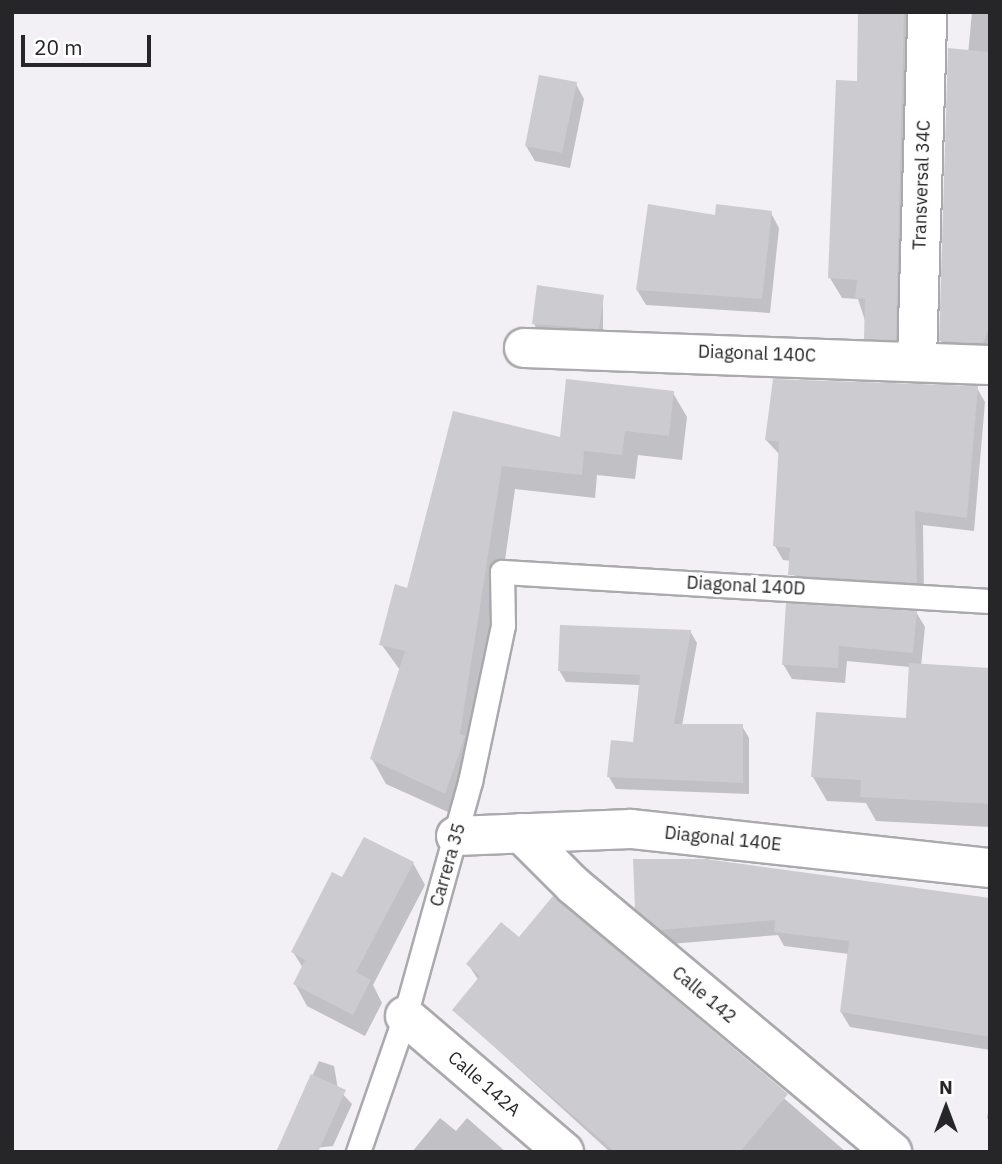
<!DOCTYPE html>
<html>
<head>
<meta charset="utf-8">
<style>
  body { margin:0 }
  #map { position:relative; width:1002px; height:1164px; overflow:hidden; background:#f2f0f5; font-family:"IBM Plex Sans",sans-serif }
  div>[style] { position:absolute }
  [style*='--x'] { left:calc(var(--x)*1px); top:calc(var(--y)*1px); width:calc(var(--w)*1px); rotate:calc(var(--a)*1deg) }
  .shadow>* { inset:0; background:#0003 }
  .building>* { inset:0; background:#cccbcf }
  .roads { filter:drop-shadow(2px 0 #aaa9ad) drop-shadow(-2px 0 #aaa9ad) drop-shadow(0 2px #aaa9ad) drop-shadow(0 -2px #aaa9ad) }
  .service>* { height:23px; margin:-11.5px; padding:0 11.5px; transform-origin:11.5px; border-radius:11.5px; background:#fff }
  .minor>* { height:38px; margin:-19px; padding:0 19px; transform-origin:19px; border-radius:19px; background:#fff }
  span { translate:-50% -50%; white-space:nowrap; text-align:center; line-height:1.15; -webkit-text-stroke:6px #fefefe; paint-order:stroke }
  .street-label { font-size:18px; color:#262527 }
  .frame { position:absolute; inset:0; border:14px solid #262527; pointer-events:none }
  .north { position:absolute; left:911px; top:1073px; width:70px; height:70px; -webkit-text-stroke:5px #fefefe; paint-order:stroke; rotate:0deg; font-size:19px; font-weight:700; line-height:28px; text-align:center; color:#262527 }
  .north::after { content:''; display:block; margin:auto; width:24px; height:32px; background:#262527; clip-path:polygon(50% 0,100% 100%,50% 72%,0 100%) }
  .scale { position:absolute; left:21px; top:35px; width:130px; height:32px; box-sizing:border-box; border:4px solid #262527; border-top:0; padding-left:9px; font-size:21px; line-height:24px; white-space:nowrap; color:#262527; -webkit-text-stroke:5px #fefefe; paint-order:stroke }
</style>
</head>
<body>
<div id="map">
  <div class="shadow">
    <i style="clip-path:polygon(860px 12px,915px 12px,906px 360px,877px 358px,858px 299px,842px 298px,830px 278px,858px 83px)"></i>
    <i style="clip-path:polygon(972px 12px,990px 12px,990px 364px,954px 362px,941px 341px)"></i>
    <i style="clip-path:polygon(576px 84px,584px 99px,570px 168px,535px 161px,526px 146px)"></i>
    <i style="clip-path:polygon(650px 206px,716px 217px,771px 213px,779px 228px,770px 313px,646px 305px,637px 290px)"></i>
    <i style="clip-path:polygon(603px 297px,603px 335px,538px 331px,534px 324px)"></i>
    <i style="clip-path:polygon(977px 388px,985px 402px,974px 531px,923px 525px,924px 596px,798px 589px,791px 561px,783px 560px,775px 546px,780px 455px,766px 440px)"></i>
    <i style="clip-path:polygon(673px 393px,687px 417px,682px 460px,638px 455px,635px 479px,597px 475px,595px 498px,515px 489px,473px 787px,459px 817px,386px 784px,372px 759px,400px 670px,381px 644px,408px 590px,454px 413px,561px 440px)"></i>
    <i style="clip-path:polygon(916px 612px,925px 627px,921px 666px,990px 670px,990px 827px,876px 821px,866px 803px,827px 801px,813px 777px,908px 720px,910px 667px,847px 661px,845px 683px,792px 679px,783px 664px)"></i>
    <i style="clip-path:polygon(690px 631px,697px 643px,682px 726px,742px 726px,749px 738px,749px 794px,616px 789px,609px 777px,634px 744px,640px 685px,566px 682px,559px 670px)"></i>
    <i style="clip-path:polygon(413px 863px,425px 885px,373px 985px,382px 1003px,365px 1036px,307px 1006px,295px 984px,303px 968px,293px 952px)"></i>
    <i style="clip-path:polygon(554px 899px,846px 1152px,610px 1152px,454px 1010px,479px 981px,468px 964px,520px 939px)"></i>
    <i style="clip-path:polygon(990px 899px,990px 1050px,850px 1027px,841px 1012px,849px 954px,784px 946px,778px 935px,670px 944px,637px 908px)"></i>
    <i style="clip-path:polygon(319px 1061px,334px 1066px,338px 1089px,352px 1104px,333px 1146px,278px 1152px)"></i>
    <i style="clip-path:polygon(990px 1101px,990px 1122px,987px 1118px)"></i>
    <i style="clip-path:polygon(440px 1118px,456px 1131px,467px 1118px,506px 1152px,412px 1152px)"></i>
  </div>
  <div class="building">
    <i style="clip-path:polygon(858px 12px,904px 12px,896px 340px,864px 339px,865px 299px,855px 298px,857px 280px,828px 278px,836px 80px,857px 81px)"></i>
    <i style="clip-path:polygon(948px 48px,990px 52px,990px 326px,983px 343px,939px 341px)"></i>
    <i style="clip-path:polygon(539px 75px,577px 82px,562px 153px,525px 146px)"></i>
    <i style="clip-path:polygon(648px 204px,715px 215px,716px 204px,772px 211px,762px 299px,636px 290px)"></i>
    <i style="clip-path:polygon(537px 285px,604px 295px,599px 329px,532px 324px)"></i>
    <i style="clip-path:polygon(566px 379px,674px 391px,669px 436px,625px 431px,622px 455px,584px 451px,582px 475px,502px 466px,460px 734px,465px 736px,445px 794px,370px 759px,405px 651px,379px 645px,395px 584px,407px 588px,453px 411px,560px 437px)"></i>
    <i style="clip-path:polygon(773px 379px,978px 386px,967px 518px,915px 511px,917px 583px,788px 575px,790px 548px,773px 546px,779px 442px,765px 440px)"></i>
    <i style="clip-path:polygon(786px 603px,917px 611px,913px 653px,839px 646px,838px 668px,782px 665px)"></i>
    <i style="clip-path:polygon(560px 625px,691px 630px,674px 724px,743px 724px,743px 783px,607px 777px,611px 740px,633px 742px,640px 675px,558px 671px)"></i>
    <i style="clip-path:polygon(909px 663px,990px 668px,990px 804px,860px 797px,861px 780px,811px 777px,816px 712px,906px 718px)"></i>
    <i style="clip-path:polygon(364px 837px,414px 862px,356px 972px,371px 980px,353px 1015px,293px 984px,305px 960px,291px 952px,332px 872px,342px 877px)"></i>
    <i style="clip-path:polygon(633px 859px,706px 859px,990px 898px,990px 1037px,840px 1012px,849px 941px,774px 932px,775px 920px,660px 930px,635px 909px)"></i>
    <i style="clip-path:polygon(553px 896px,788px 1094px,740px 1152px,615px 1152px,452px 1010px,480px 976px,466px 964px,501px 922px,519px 937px)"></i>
    <i style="clip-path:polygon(311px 1074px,346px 1090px,318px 1152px,276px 1152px)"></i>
  </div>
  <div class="roads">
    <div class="service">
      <i style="--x:358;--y:1152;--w:144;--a:-70.9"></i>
      <i style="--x:405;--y:1016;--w:243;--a:-74.5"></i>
      <i style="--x:470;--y:782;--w:160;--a:-78.1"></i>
      <i style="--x:503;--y:625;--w:53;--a:-91.1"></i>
      <i style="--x:502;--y:572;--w:489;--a:3.4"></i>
    </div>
    <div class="minor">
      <i style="--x:524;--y:348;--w:466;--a:2.1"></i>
      <i style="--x:917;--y:359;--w:347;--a:-88.3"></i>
      <i style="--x:521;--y:833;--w:74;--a:45"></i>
      <i style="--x:573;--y:885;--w:416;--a:39.9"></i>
      <i style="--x:456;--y:836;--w:175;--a:-2.3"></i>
      <i style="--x:631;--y:829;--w:361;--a:6.2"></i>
      <i style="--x:405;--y:1016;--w:209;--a:40.5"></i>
    </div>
  </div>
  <div class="street-label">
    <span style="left:922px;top:185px;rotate:-88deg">Transversal 34C</span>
    <span style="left:757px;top:354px;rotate:2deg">Diagonal 140C</span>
    <span style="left:746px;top:586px;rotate:3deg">Diagonal 140D</span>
    <span style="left:723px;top:839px;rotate:6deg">Diagonal 140E</span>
    <span style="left:448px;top:865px;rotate:-74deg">Carrera 35</span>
    <span style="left:704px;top:995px;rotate:40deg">Calle 142</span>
    <span style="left:484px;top:1084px;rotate:41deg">Calle 142A</span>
  </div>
  <div class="frame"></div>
  <div class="north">N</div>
  <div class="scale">20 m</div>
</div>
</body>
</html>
